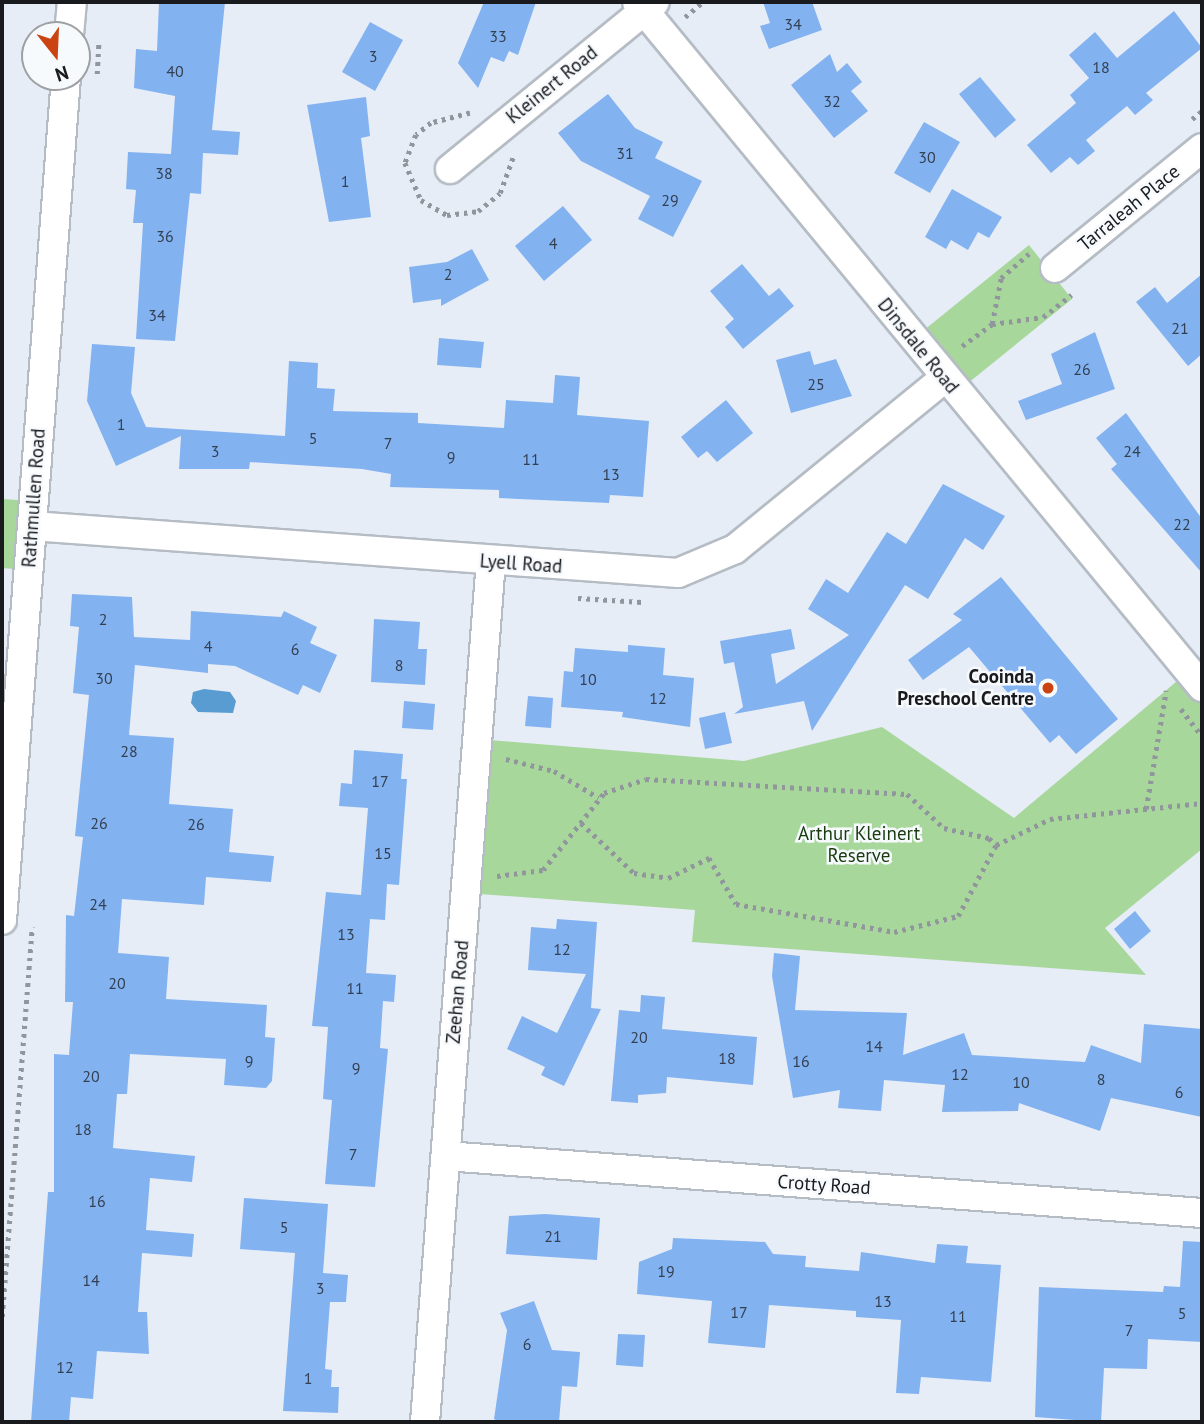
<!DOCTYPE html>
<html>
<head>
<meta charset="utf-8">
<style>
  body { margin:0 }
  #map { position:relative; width:1204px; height:1424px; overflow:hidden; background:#e6edf6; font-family:"PT Sans",sans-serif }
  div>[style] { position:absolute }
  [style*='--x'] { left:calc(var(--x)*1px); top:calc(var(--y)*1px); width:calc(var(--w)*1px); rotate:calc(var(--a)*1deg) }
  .green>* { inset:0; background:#a8d79c }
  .water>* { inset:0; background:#599cd1 }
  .building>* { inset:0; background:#83b2f1 }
  .path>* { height:4.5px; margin-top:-2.25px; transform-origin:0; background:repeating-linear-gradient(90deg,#91969d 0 3.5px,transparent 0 8.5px) }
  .roads { filter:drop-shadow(2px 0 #b5bcc4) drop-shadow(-2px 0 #b5bcc4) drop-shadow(0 2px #b5bcc4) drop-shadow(0 -2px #b5bcc4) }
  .minor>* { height:28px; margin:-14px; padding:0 14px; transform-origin:14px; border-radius:14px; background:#fff }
  .dots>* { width:19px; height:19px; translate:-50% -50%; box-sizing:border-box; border:4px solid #f7fafd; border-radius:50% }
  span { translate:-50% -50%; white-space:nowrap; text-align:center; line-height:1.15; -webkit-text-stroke:5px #f7fafd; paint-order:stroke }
  .number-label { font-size:16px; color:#334052 }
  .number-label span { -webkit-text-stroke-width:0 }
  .street-label { font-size:19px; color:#181a1d }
  .poi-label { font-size:19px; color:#181a1d; font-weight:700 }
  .right { translate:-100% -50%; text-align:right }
  .park-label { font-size:19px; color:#193b0f }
  .frame { position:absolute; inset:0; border:4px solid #181a1d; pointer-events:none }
  .north { position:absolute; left:21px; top:21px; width:70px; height:70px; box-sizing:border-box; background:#f7fafd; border:2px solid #9ea0a3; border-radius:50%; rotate:162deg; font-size:19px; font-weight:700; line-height:28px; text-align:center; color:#181a1d }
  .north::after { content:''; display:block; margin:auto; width:24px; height:32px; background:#ca4310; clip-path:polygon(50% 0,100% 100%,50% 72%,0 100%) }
</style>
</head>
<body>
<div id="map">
  <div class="green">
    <i style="clip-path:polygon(1029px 245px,1072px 299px,957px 392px,913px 339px)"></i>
    <i style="clip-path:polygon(2px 499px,34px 501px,28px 570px,2px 568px)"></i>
    <i style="clip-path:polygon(1189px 671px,1202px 687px,1202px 849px,1105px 928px,1146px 975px,692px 942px,695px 910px,466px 893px,478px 739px,744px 761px,882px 727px,1014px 818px)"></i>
  </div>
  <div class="water">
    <i style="clip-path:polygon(204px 689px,230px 692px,236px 701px,233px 713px,198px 712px,191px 703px,193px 692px)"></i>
  </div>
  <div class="building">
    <i style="clip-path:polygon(159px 2px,225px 2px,212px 130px,240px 132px,238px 155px,203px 153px,201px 194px,190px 193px,175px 341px,136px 339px,143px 223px,133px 223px,136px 190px,126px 189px,128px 152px,171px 154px,175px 96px,134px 88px,136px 49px,157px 51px)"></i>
    <i style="clip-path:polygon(484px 2px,536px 2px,518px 55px,509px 51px,504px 62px,491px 57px,478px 88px,458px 63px)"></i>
    <i style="clip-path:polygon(763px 2px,812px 2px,822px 30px,769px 49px,760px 26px,770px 23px)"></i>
    <i style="clip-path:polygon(1174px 11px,1202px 48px,1146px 93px,1153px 100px,1135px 115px,1127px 106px,1086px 140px,1095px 151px,1078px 165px,1070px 157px,1051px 173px,1027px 145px,1076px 103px,1070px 95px,1089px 78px,1069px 55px,1095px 32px,1117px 58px)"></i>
    <i style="clip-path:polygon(370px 22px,403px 40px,375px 91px,342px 72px)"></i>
    <i style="clip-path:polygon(830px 54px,837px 72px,847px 63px,862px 82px,851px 91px,868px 111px,834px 138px,791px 85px)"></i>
    <i style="clip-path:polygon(980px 77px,1016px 120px,995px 138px,959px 94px)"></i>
    <i style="clip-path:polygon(608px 94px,635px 128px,663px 142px,655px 158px,702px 181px,673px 237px,638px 219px,650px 196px,581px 161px,558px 133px)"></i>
    <i style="clip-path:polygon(366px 97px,370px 136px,361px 138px,371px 217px,329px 222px,307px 105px)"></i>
    <i style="clip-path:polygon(924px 122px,960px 142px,930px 193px,894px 173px)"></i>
    <i style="clip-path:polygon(952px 189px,1002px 217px,989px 238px,978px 232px,968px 250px,951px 240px,946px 249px,925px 237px)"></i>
    <i style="clip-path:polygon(563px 206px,592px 240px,544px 281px,515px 246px)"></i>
    <i style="clip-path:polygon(472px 249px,489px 280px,441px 306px,441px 299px,413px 303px,409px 267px,447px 262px)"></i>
    <i style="clip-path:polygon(742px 264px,769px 296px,779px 288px,794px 306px,743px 349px,725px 327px,734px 319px,710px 291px)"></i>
    <i style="clip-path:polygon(1202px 274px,1202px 354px,1188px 366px,1136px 302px,1155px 287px,1167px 303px)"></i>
    <i style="clip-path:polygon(1095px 332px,1115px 389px,1026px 420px,1018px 401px,1062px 384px,1051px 354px)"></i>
    <i style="clip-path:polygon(439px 338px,484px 342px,481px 368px,437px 365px)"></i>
    <i style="clip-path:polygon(92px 344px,135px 347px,131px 393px,146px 427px,285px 436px,289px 361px,318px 363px,317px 388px,335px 389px,333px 411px,418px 413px,418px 423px,504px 428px,506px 400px,553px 403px,555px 375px,580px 377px,577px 415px,649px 421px,643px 497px,610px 495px,609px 503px,499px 498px,499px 490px,390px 487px,391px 474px,362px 469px,250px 462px,249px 469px,179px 469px,181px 436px,116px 466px,87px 401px)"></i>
    <i style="clip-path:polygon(810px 351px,814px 365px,836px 359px,852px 396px,791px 413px,776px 360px)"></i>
    <i style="clip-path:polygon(726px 400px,753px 433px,717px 462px,707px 451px,698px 458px,681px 437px)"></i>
    <i style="clip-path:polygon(1126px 413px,1202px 519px,1202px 573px,1111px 469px,1117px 464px,1096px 438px)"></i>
    <i style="clip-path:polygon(943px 484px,1005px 516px,983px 550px,965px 538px,928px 599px,905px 585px,812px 731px,804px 701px,734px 714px,743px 707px,734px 662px,724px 664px,720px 641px,791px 629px,795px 649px,771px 654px,776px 684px,849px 635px,808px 609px,826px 579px,848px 593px,887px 532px,906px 544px)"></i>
    <i style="clip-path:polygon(1001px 577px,1118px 719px,1076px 754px,1059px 735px,1050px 743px,969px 647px,923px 680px,908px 660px,962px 620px,953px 614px)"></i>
    <i style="clip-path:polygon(72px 594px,132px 597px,134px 637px,190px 640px,191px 611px,281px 617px,284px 611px,317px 627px,310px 643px,337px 655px,320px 693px,303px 685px,298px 695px,235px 666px,208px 664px,208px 673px,135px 665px,129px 735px,174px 738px,169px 804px,233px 809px,229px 852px,274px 856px,271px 882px,206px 877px,204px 905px,122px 899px,118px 953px,169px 957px,166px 999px,267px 1005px,265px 1037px,275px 1038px,272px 1081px,266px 1088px,224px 1085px,226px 1059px,130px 1054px,127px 1094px,117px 1094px,113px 1148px,195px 1156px,192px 1182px,150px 1178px,146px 1230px,194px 1234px,192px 1257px,142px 1253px,138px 1312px,147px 1312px,149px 1354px,97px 1351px,93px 1399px,71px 1397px,69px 1422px,31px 1422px,48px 1192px,54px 1192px,54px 1054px,69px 1055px,73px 1002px,65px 1002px,66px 915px,74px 916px,83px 837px,75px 836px,89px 695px,73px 693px,79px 627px,70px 626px)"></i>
    <i style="clip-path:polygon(374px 619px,420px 622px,418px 649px,427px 649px,425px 685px,371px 682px)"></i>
    <i style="clip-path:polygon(628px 645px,665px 648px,663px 675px,694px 678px,690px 727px,622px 717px,623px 712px,561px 707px,564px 671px,573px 672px,575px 648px,628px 652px)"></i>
    <i style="clip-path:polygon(528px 696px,553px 698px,551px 728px,525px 726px)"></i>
    <i style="clip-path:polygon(404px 701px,435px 704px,433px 730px,402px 728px)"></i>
    <i style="clip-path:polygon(725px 712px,732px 743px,705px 749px,699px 718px)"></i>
    <i style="clip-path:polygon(354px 750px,403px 754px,401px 779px,407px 779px,399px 885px,387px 884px,385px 920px,370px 919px,366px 973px,396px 975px,394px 1002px,383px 1001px,380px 1048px,388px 1049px,375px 1187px,325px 1184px,332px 1100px,323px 1099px,328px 1027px,312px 1026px,326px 892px,361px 895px,368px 808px,339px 806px,341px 783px,352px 784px)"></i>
    <i style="clip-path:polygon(1135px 911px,1151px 931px,1130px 949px,1114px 929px)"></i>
    <i style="clip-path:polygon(557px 919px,597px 922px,591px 1008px,601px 1009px,564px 1086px,541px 1075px,545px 1067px,507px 1049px,522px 1016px,557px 1033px,586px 974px,528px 970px,531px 927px,556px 929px)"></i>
    <i style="clip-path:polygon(774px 953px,800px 956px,795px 1010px,907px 1013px,903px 1055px,964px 1033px,972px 1055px,1085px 1062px,1091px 1045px,1141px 1063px,1144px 1024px,1202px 1029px,1202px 1117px,1111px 1098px,1100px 1131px,1019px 1103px,1018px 1111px,942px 1112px,945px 1085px,884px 1080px,881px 1111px,838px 1108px,840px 1090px,793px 1098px,772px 976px)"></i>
    <i style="clip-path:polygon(641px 995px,665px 997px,662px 1029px,757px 1037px,753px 1085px,667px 1077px,666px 1093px,638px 1095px,638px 1103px,611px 1101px,619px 1010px,640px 1012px)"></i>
    <i style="clip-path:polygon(244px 1198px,328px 1204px,323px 1273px,348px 1275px,346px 1302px,330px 1302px,325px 1369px,332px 1370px,331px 1387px,339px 1387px,338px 1413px,283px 1411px,295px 1253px,240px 1249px)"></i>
    <i style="clip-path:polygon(545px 1214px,600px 1218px,597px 1260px,506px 1254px,509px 1216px)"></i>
    <i style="clip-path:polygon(673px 1238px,765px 1242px,773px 1254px,806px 1256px,805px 1267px,859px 1271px,861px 1252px,935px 1263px,937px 1244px,968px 1246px,966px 1263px,1001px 1265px,991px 1382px,921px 1377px,919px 1394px,896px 1393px,901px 1320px,856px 1317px,856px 1311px,769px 1305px,765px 1348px,708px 1343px,712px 1301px,637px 1294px,639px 1262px,672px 1249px)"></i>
    <i style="clip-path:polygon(1183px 1241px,1202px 1242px,1202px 1342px,1148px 1339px,1147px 1369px,1104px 1368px,1101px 1422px,1035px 1417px,1039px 1287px,1163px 1292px,1164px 1286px,1180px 1287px)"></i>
    <i style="clip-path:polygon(534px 1301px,552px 1350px,580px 1352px,577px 1387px,562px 1386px,559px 1422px,500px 1422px,494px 1419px,507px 1330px,500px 1313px)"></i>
    <i style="clip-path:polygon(618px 1334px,645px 1335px,643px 1367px,616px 1365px)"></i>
  </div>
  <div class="path">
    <i style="--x:685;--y:17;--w:23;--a:-40"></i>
    <i style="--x:97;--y:74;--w:33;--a:-87"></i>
    <i style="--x:470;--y:113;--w:40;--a:165.6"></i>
    <i style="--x:431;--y:123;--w:19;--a:141"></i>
    <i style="--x:416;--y:135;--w:30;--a:111"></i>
    <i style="--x:405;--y:163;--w:40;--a:66.6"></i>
    <i style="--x:421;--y:200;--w:30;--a:30"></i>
    <i style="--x:447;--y:215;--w:31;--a:-7"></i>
    <i style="--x:478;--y:211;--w:28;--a:-39"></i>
    <i style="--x:500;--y:193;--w:38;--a:-70"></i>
    <i style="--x:1192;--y:119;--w:13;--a:-39"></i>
    <i style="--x:992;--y:324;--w:47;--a:-78.9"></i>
    <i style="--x:1001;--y:278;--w:37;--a:-41"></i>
    <i style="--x:962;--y:346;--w:37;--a:-36"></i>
    <i style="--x:992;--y:324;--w:51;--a:-7.8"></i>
    <i style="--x:1043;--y:317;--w:36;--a:-38"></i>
    <i style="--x:578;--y:598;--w:64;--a:3.6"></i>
    <i style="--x:1181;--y:709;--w:34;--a:52"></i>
    <i style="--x:506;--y:759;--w:49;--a:14"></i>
    <i style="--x:554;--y:771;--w:52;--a:31"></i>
    <i style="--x:1146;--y:809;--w:120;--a:-80.4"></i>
    <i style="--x:581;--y:823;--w:73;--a:43.3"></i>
    <i style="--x:634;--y:873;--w:34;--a:8"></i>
    <i style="--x:668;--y:878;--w:46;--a:-26"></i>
    <i style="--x:709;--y:858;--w:53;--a:59.6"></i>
    <i style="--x:736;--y:904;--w:160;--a:10"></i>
    <i style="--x:894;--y:932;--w:66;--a:-14"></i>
    <i style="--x:958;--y:916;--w:81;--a:-61.8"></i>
    <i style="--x:996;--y:845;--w:60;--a:-25.7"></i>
    <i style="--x:1050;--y:819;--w:153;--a:-6"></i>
    <i style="--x:497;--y:876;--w:46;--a:-7.4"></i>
    <i style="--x:543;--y:870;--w:98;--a:-51.6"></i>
    <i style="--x:604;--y:793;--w:44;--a:-18.4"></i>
    <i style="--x:646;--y:779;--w:261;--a:3.3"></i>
    <i style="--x:907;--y:794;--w:50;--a:42.6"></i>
    <i style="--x:944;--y:828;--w:46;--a:12.5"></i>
    <i style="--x:989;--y:838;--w:10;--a:45"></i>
    <i style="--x:2;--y:1317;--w:391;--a:-85.6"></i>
  </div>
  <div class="roads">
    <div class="minor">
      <i style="--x:637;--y:2;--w:888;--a:50.48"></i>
      <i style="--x:69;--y:35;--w:33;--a:-85"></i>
      <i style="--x:450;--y:169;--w:264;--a:-39.2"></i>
      <i style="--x:1055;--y:268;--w:190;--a:-39.2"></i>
      <i style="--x:32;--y:526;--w:648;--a:4.16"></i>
      <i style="--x:678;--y:573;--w:62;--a:-22.8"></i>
      <i style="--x:735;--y:549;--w:271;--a:-39.2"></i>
      <i style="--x:2;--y:920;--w:845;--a:-85.66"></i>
      <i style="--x:446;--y:1156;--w:758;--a:4.31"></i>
      <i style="--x:425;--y:1422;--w:864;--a:-85.62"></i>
    </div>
  </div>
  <div class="dots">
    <i style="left:1048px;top:688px;background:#ca4310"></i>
  </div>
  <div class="number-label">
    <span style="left:793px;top:24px">34</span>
    <span style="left:498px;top:36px">33</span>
    <span style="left:373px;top:56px">3</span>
    <span style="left:1101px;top:67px">18</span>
    <span style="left:175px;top:71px">40</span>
    <span style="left:832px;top:101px">32</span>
    <span style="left:625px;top:153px">31</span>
    <span style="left:927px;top:157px">30</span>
    <span style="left:164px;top:173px">38</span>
    <span style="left:345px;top:181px">1</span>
    <span style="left:670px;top:200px">29</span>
    <span style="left:165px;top:236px">36</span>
    <span style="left:553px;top:243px">4</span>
    <span style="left:448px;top:274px">2</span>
    <span style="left:157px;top:315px">34</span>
    <span style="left:1180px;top:328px">21</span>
    <span style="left:1082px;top:369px">26</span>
    <span style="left:816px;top:384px">25</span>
    <span style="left:121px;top:424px">1</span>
    <span style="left:313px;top:438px">5</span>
    <span style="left:388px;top:443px">7</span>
    <span style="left:215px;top:451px">3</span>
    <span style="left:1132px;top:451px">24</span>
    <span style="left:451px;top:457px">9</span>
    <span style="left:531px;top:459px">11</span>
    <span style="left:611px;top:474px">13</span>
    <span style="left:1182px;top:524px">22</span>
    <span style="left:103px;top:619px">2</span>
    <span style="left:208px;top:646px">4</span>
    <span style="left:295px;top:649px">6</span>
    <span style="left:399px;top:665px">8</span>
    <span style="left:104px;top:678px">30</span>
    <span style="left:588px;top:679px">10</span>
    <span style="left:658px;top:698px">12</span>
    <span style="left:129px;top:751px">28</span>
    <span style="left:380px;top:781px">17</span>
    <span style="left:99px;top:823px">26</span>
    <span style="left:196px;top:824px">26</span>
    <span style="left:383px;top:853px">15</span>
    <span style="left:98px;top:904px">24</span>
    <span style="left:346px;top:934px">13</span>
    <span style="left:562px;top:949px">12</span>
    <span style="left:117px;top:983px">20</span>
    <span style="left:355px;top:988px">11</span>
    <span style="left:639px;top:1037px">20</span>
    <span style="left:874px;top:1046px">14</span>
    <span style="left:727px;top:1058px">18</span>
    <span style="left:249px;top:1061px">9</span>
    <span style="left:801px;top:1061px">16</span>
    <span style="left:356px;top:1068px">9</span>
    <span style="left:960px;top:1074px">12</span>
    <span style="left:91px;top:1076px">20</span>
    <span style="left:1101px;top:1079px">8</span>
    <span style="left:1021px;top:1082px">10</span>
    <span style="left:1179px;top:1092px">6</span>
    <span style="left:83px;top:1129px">18</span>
    <span style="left:353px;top:1154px">7</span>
    <span style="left:97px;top:1201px">16</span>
    <span style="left:284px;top:1227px">5</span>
    <span style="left:553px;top:1236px">21</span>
    <span style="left:666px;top:1271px">19</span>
    <span style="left:91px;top:1280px">14</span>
    <span style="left:320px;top:1288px">3</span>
    <span style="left:883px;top:1301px">13</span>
    <span style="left:739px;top:1312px">17</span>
    <span style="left:1182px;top:1313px">5</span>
    <span style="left:958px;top:1316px">11</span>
    <span style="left:1129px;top:1330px">7</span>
    <span style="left:527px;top:1344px">6</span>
    <span style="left:65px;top:1367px">12</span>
    <span style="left:308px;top:1378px">1</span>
  </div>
  <div class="street-label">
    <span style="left:552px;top:85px;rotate:-39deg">Kleinert Road</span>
    <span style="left:1129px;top:208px;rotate:-39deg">Tarraleah Place</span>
    <span style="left:918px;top:346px;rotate:51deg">Dinsdale Road</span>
    <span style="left:34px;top:498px;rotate:-86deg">Rathmullen Road</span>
    <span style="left:521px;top:564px;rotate:4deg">Lyell Road</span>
    <span style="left:458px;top:992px;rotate:-85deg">Zeehan Road</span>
    <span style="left:824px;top:1185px;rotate:4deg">Crotty Road</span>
  </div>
  <div class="poi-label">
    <span class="right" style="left:1034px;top:688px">Cooinda<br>Preschool Centre</span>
  </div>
  <div class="park-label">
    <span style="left:859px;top:845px">Arthur Kleinert<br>Reserve</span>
  </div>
  <div class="frame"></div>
  <div class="north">N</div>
</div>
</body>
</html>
